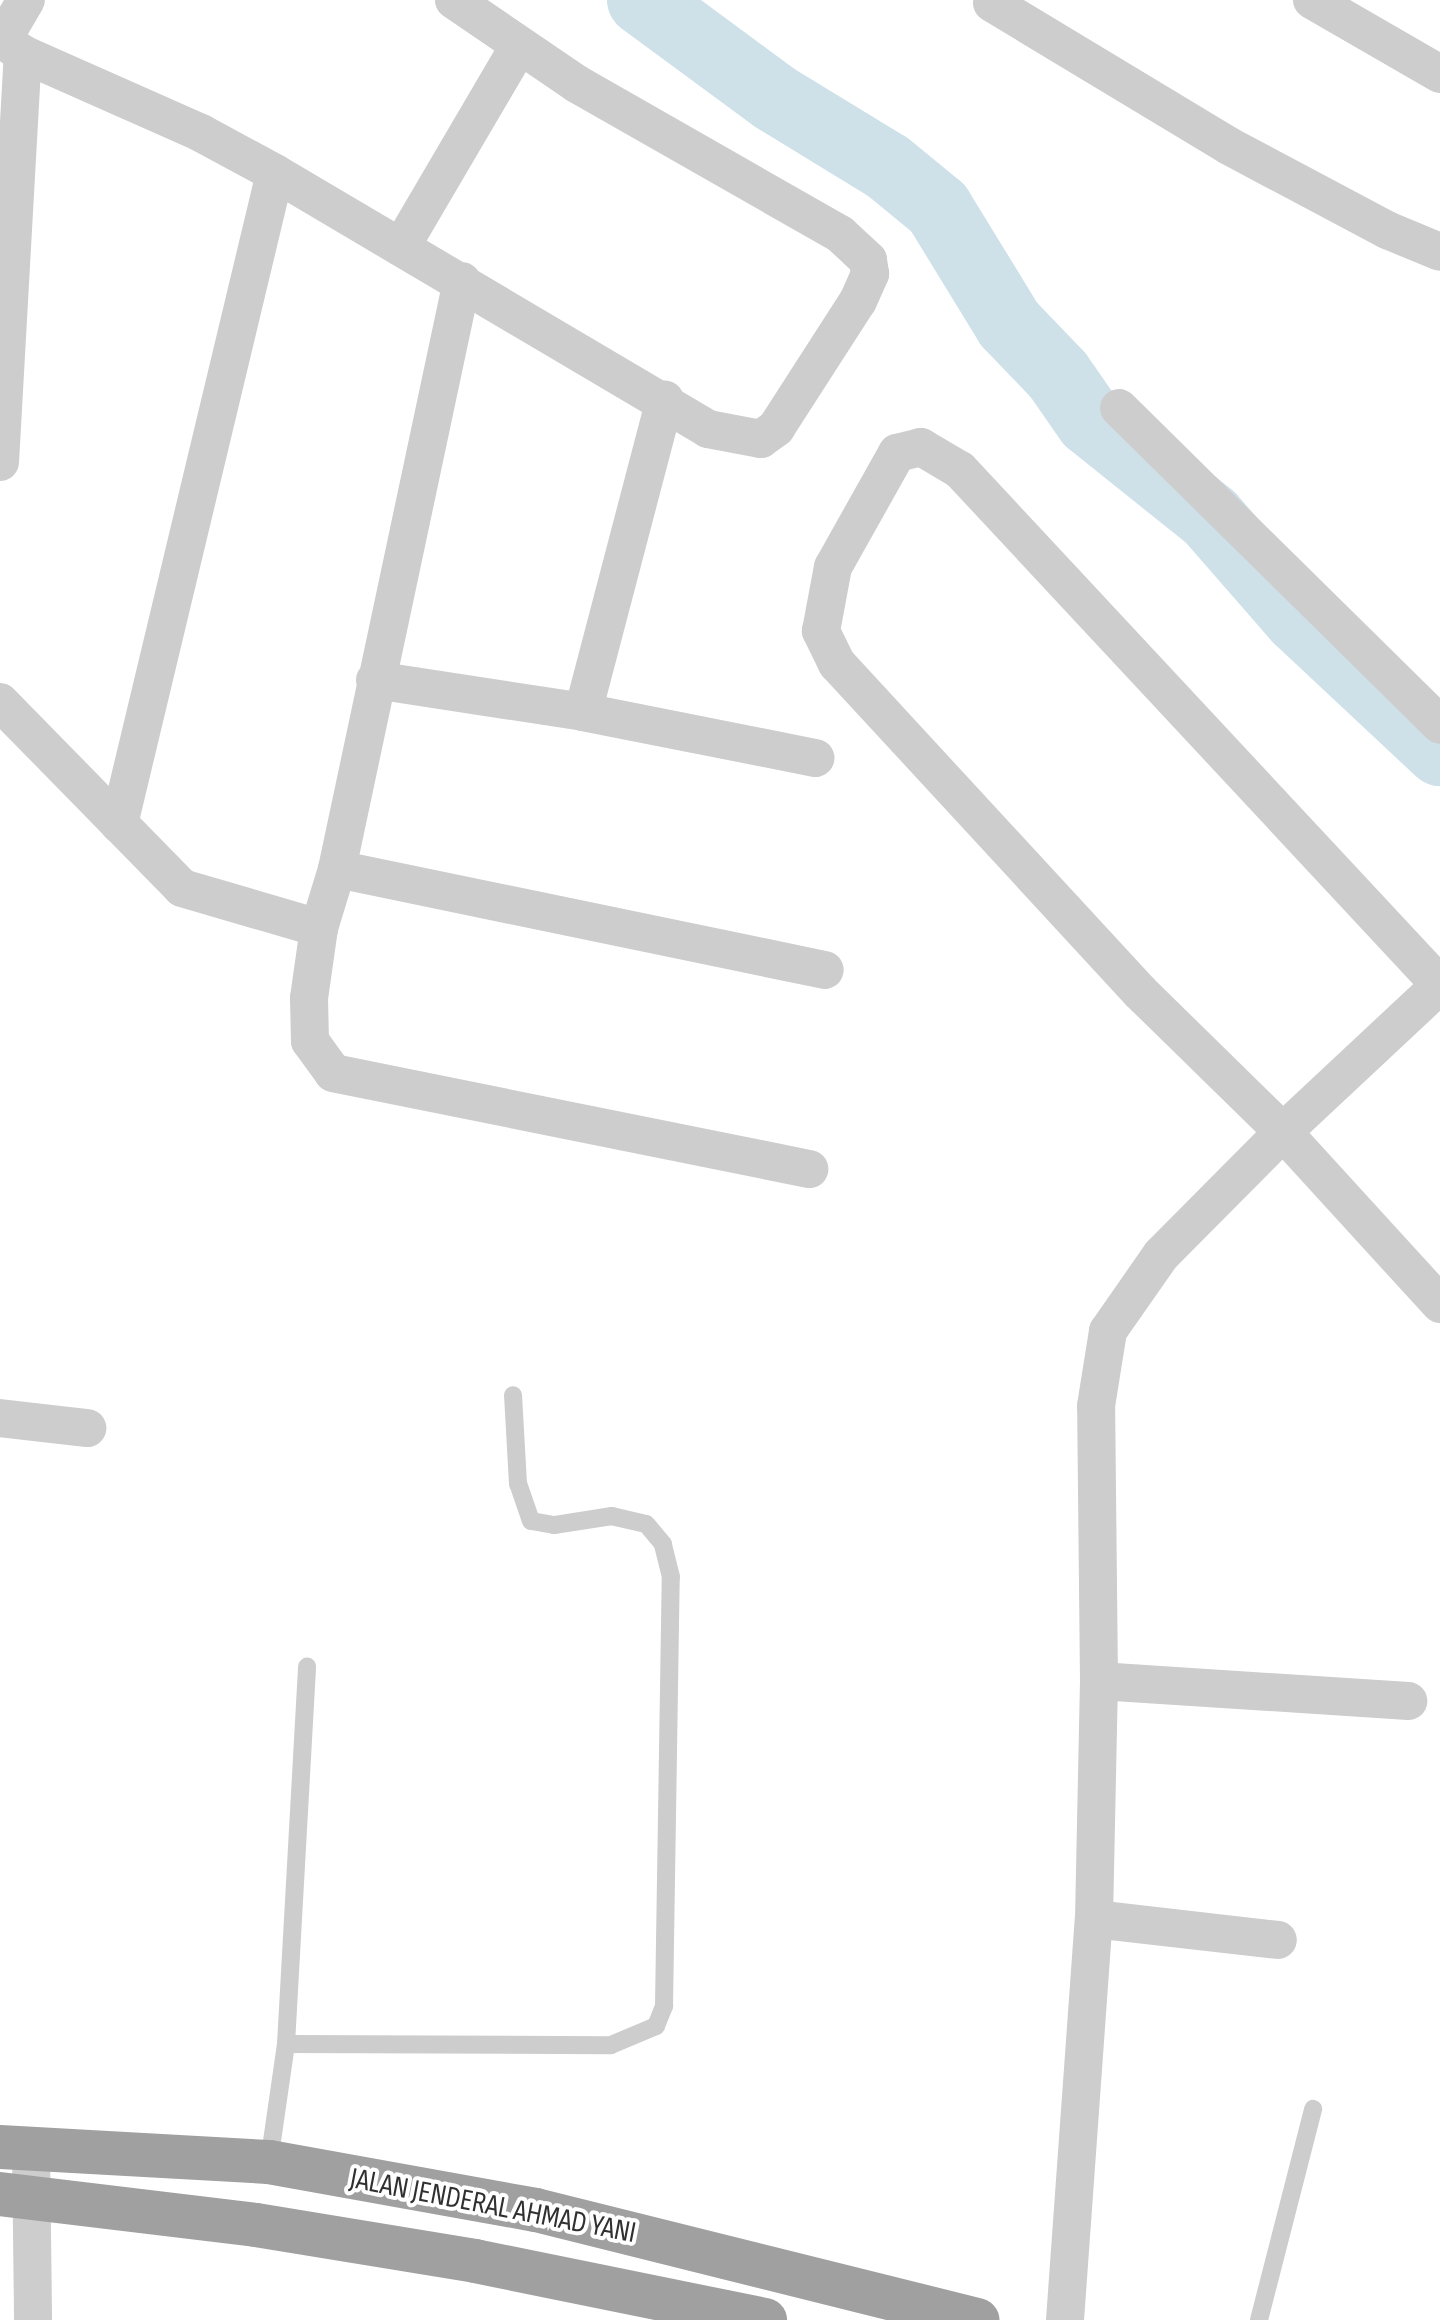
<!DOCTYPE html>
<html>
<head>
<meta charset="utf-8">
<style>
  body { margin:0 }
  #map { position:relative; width:1440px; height:2320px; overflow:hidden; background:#fff; font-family:"Sofia Sans Condensed",sans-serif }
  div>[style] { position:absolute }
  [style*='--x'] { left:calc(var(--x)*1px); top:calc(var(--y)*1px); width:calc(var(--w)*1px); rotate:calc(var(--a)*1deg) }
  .river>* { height:70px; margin:-35px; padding:0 35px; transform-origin:35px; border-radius:35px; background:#cee0e8 }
  .service>* { height:18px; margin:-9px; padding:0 9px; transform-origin:9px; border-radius:9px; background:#cdcdcd }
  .minor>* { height:38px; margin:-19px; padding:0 19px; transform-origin:19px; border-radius:19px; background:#cdcdcd }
  .trunk>* { height:44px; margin:-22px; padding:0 22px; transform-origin:22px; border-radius:22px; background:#a0a0a0 }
  span { translate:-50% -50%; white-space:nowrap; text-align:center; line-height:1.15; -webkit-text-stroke:8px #fff; paint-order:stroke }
  .street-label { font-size:30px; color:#303030 }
</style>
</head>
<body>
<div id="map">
  <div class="river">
    <i style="--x:642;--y:0;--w:165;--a:36.4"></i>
    <i style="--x:775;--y:98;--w:132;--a:31.4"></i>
    <i style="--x:888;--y:167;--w:65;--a:39.4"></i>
    <i style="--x:938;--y:208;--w:136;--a:58.5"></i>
    <i style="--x:1009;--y:324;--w:71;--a:46.1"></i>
    <i style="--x:1058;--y:375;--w:56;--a:55.2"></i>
    <i style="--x:1090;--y:421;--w:154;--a:38.7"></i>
    <i style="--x:1210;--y:517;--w:134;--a:48.9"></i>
    <i style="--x:1298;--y:618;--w:195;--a:43.1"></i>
  </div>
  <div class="service">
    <i style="--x:286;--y:2044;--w:325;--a:0.2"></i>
    <i style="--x:611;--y:2045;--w:49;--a:-22.9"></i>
    <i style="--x:656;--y:2026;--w:22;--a:-68"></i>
    <i style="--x:664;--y:2006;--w:429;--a:-89.1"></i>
    <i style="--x:671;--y:1577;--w:34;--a:-104"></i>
    <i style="--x:663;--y:1544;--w:26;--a:-130"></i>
    <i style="--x:646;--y:1524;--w:35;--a:-167"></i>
    <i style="--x:612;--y:1516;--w:59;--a:171.2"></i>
    <i style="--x:554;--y:1525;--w:23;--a:-170"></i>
    <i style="--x:531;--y:1521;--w:39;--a:-109"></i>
    <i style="--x:518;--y:1484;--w:89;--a:-93.2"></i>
    <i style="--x:269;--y:2162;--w:119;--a:-81.8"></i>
    <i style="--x:286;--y:2044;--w:378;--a:-86.8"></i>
    <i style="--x:1259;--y:2320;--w:218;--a:-75.6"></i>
  </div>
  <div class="minor">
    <i style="--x:1312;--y:0;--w:148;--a:30"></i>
    <i style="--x:992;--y:3;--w:277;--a:31.1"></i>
    <i style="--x:1229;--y:146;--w:179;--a:28"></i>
    <i style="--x:1387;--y:230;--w:57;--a:22.5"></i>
    <i style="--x:0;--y:38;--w:28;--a:35"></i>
    <i style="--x:23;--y:54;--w:195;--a:23.9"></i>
    <i style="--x:201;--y:133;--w:84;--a:28.4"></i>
    <i style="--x:275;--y:173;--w:503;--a:30.59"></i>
    <i style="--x:708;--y:429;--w:54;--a:10.7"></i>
    <i style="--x:761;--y:439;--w:19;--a:-36"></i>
    <i style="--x:776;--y:428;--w:151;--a:-57.2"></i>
    <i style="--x:858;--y:301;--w:30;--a:-66"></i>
    <i style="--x:870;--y:274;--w:14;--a:-98"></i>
    <i style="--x:868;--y:260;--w:38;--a:-137"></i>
    <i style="--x:840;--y:234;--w:303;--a:-150.3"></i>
    <i style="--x:577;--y:84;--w:149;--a:-145.7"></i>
    <i style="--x:3;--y:39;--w:45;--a:-59.5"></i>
    <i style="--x:401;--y:247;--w:233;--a:-59.6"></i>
    <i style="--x:1119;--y:408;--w:451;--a:44.6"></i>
    <i style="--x:0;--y:462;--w:409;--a:-86.8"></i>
    <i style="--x:375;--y:680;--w:210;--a:8.7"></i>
    <i style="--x:583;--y:712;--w:237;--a:11.2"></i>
    <i style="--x:0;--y:702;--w:260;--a:45.6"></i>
    <i style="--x:182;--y:888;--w:143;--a:16.3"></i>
    <i style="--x:319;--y:928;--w:62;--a:-73"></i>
    <i style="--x:337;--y:869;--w:601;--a:-78"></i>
    <i style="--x:583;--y:712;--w:323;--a:-75.3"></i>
    <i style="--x:119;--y:824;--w:669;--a:-76.52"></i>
    <i style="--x:337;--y:869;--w:498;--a:11.7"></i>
    <i style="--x:319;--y:928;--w:71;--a:98.1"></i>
    <i style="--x:309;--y:998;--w:43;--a:88.7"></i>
    <i style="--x:310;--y:1041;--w:39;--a:54"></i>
    <i style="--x:333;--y:1073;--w:486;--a:11.4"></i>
    <i style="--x:1440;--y:985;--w:215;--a:136.9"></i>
    <i style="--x:1283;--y:1132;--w:233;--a:47.6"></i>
    <i style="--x:0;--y:1418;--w:88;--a:6.6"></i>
    <i style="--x:1099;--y:1681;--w:310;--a:3.7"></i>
    <i style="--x:1094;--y:1919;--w:185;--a:6.5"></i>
    <i style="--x:31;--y:2150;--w:170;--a:89.3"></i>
    <i style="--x:1065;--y:2320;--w:402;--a:-85.9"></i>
    <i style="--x:1094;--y:1919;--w:238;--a:-88.8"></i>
    <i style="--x:1099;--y:1681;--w:275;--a:-90.6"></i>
    <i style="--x:1096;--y:1406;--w:76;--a:-80.9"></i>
    <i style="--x:1108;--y:1331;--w:93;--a:-55.1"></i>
    <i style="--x:1161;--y:1255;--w:173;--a:-45.2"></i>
    <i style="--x:1283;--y:1132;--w:200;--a:-135.6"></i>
    <i style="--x:1140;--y:992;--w:447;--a:-132.7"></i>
    <i style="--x:837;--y:664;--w:37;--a:-116"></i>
    <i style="--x:821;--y:631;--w:65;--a:-79.4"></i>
    <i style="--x:833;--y:567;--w:131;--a:-60.7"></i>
    <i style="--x:897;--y:453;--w:25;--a:-14"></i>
    <i style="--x:921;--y:447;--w:45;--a:30.5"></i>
    <i style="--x:960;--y:470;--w:704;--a:47.01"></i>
  </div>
  <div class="trunk">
    <i style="--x:0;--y:2147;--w:269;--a:3.2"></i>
    <i style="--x:269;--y:2162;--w:271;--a:10.2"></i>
    <i style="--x:536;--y:2210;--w:455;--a:14"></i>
    <i style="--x:0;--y:2194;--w:258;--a:6.9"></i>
    <i style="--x:256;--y:2225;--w:222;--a:9.3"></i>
    <i style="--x:475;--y:2261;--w:296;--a:11.5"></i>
  </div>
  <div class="street-label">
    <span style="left:493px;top:2206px;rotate:11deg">JALAN JENDERAL AHMAD YANI</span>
  </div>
</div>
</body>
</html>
